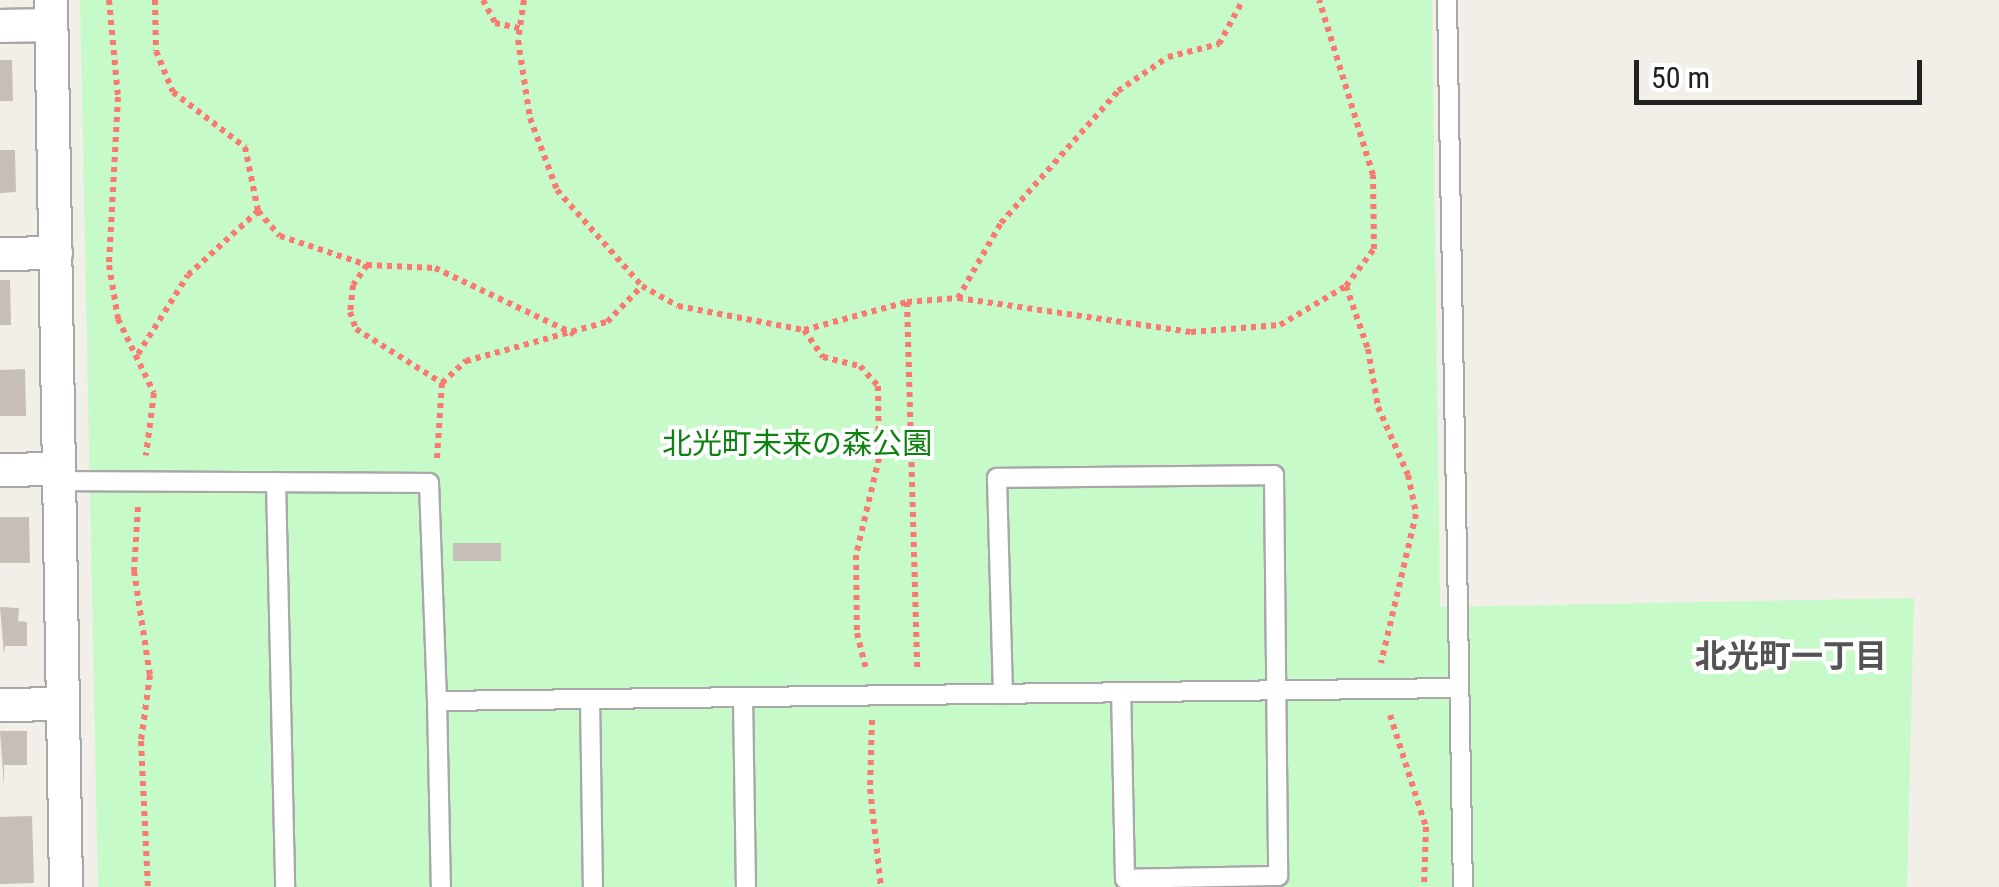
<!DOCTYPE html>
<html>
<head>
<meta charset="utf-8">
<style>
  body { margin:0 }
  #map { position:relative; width:1999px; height:887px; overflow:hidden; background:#f2eee8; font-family:"Roboto Condensed","Noto Sans JP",sans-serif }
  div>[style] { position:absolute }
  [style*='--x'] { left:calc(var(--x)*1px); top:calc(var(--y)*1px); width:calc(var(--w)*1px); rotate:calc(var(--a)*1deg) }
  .park>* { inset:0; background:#c7fac9 }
  .building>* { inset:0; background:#c7beb7 }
  .path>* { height:6px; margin-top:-3px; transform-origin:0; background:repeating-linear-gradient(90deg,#fa7971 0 5px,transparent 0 10px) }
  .roads { filter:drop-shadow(2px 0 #a8a8a8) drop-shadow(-2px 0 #a8a8a8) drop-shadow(0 2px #a8a8a8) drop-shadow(0 -2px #a8a8a8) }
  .service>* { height:18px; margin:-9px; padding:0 9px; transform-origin:9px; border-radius:9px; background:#fff }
  .minor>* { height:32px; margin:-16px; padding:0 16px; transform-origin:16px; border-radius:16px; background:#fff }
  span { translate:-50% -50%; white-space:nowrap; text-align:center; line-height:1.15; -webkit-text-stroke:8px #fff; paint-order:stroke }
  .park-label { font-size:30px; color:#0c8311 }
  .neighbourhood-label { font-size:32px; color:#545454; font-weight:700 }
  .scale { position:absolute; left:1634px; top:60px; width:288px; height:45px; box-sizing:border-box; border:5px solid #212121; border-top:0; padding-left:12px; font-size:30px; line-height:35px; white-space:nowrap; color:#212121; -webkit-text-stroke:8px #fff; paint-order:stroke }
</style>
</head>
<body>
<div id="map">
  <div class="park">
    <i style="clip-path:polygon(80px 0,1432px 0,1440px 607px,1914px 598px,1907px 887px,98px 887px)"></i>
  </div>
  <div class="building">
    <i style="clip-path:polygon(0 60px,12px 60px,13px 101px,0 101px)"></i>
    <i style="clip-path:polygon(0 150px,15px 150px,16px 192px,0 193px)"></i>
    <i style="clip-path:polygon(0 280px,10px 280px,11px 325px,0 325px)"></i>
    <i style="clip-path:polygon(25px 369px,26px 416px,0 416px,0 370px)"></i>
    <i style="clip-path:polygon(0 517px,29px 517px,30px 563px,0 563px)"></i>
    <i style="clip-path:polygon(453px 543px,501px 543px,501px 561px,453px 561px)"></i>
    <i style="clip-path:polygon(0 607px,19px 608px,18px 621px,27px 622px,27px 646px,5px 646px,4px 655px)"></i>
    <i style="clip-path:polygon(0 731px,27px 731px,27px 765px,4px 765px,4px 788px)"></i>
    <i style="clip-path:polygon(32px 816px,34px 883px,0 884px,0 817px)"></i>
  </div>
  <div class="path">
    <i style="--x:109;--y:0;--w:97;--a:84.7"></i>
    <i style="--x:118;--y:97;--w:168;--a:93.1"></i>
    <i style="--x:109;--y:265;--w:55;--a:80.5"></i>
    <i style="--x:118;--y:319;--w:82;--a:64.1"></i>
    <i style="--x:154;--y:393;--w:63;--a:97.4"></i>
    <i style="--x:155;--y:0;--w:51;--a:88.9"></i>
    <i style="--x:156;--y:51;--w:44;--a:67.5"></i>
    <i style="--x:173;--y:92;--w:91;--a:37.4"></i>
    <i style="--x:245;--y:147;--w:65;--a:78.5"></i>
    <i style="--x:258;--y:211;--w:33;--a:49"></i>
    <i style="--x:280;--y:236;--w:92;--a:18.4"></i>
    <i style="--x:367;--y:265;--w:68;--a:2.5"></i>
    <i style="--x:435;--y:268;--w:154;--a:25.4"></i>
    <i style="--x:483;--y:0;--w:26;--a:62"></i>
    <i style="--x:495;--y:23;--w:25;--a:12"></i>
    <i style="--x:524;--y:0;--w:40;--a:98.5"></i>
    <i style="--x:518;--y:40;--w:79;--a:81.3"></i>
    <i style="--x:530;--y:118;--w:77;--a:69.4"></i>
    <i style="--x:557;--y:190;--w:128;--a:48.5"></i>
    <i style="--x:642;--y:286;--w:41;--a:29.1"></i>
    <i style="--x:678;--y:306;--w:128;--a:10.8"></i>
    <i style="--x:804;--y:330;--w:107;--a:-15.2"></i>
    <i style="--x:907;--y:302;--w:51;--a:-4.5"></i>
    <i style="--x:958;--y:298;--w:235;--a:8.3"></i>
    <i style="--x:1191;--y:332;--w:89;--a:-4.5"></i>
    <i style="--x:1280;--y:325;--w:77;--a:-30.6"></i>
    <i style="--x:1346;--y:286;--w:46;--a:-52.9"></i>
    <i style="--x:1374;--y:249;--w:74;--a:-90.8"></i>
    <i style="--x:1373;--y:175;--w:183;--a:-107.1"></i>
    <i style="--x:367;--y:265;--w:24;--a:125"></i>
    <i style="--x:353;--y:285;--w:27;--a:96"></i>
    <i style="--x:350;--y:312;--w:18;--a:71"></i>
    <i style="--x:356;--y:329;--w:102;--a:32.1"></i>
    <i style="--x:1346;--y:286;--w:67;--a:70.8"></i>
    <i style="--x:1368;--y:349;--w:59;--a:80.2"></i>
    <i style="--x:1378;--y:407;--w:74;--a:66.2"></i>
    <i style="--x:1408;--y:475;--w:40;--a:78"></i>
    <i style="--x:1416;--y:514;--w:153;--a:103.2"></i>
    <i style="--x:958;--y:298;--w:86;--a:-60.2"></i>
    <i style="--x:1001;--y:223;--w:176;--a:-48.4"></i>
    <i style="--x:1118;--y:91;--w:60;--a:-34.2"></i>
    <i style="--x:1168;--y:57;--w:53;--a:-14.3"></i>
    <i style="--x:1219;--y:44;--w:50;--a:-61.4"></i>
    <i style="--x:907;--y:302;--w:367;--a:88.4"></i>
    <i style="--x:804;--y:330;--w:33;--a:55"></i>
    <i style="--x:823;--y:357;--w:38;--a:14"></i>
    <i style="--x:860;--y:366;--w:27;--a:48"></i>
    <i style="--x:878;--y:386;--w:72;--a:89.2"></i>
    <i style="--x:879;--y:458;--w:100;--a:103.3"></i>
    <i style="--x:856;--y:555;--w:78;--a:89.3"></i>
    <i style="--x:857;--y:633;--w:36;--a:76"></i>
    <i style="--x:138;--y:354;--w:93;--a:-57.7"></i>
    <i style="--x:188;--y:275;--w:95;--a:-42.4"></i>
    <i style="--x:437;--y:458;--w:75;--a:-86.2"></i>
    <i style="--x:442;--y:383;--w:33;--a:-43"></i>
    <i style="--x:466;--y:361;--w:146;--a:-15.5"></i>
    <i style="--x:607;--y:322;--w:50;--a:-45.8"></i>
    <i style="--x:138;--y:507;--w:64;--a:93.6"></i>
    <i style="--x:134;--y:571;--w:105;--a:81.3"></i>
    <i style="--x:150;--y:675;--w:67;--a:97.8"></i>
    <i style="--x:141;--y:741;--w:146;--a:87.3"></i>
    <i style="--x:1390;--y:715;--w:118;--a:72.2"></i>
    <i style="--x:1426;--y:827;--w:60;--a:91.9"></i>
    <i style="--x:872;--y:720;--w:69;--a:91.7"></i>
    <i style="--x:870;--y:789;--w:99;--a:83.6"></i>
  </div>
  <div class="roads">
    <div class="service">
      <i style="--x:1447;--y:0;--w:887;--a:88.97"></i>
      <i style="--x:57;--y:481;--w:372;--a:0.3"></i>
      <i style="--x:429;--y:483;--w:218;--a:87.9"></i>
      <i style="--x:437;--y:701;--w:1022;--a:-0.73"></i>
      <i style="--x:276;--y:482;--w:405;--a:88.7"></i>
      <i style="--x:1003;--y:694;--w:216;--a:-91.6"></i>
      <i style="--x:997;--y:478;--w:277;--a:-0.6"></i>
      <i style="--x:1274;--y:475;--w:401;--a:89.4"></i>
      <i style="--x:1278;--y:876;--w:153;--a:178.9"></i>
      <i style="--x:1125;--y:879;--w:187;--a:-91.2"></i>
      <i style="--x:743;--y:697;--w:190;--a:89.1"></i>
      <i style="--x:590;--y:700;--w:187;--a:89.1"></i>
      <i style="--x:437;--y:701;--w:186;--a:88.8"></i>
    </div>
    <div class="minor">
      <i style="--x:51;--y:0;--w:887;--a:89.03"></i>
      <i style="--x:0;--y:26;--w:51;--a:-1.1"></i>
      <i style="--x:0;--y:254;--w:56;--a:-1"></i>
      <i style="--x:0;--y:470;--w:57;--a:-1"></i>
      <i style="--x:0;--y:705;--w:63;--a:-0.9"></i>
    </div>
  </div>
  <div class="park-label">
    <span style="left:797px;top:444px">北光町未来の森公園</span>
  </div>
  <div class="neighbourhood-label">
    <span style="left:1791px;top:656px">北光町一丁目</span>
  </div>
  <div class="scale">50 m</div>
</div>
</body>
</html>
